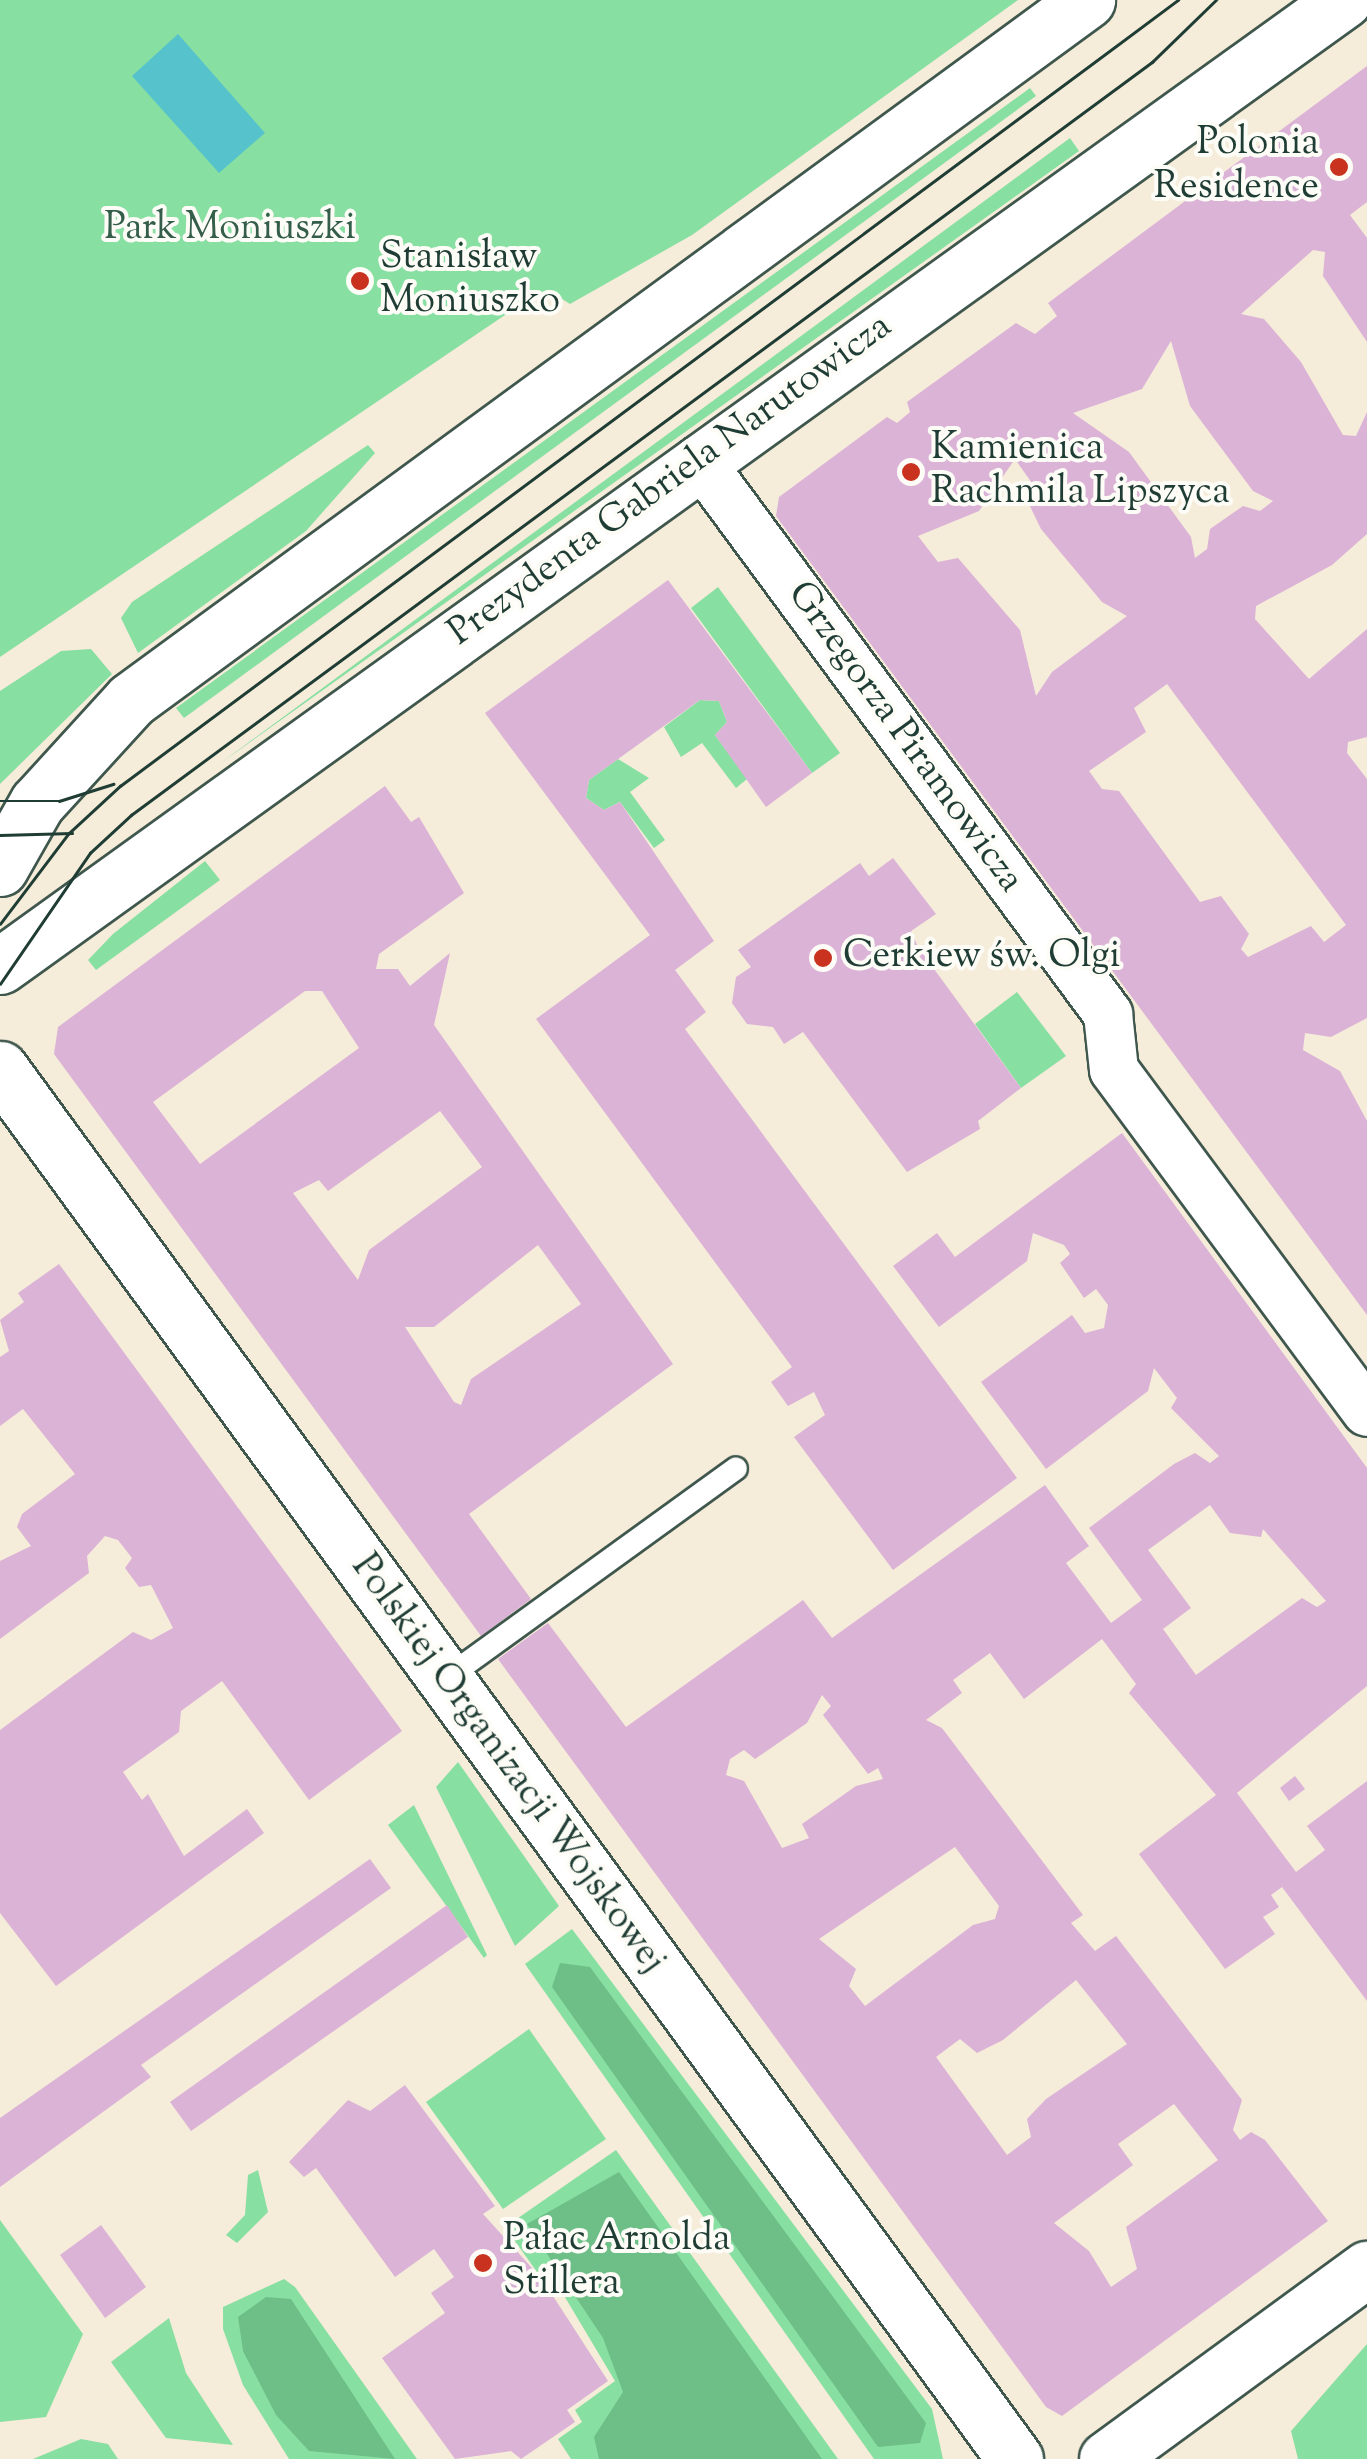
<!DOCTYPE html>
<html>
<head>
<meta charset="utf-8">
<style>
  body { margin:0 }
  #map { position:relative; width:1367px; height:2459px; overflow:hidden; background:#f6ecda; font-family:"Sorts Mill Goudy",serif }
  div>[style] { position:absolute }
  [style*='--x'] { left:calc(var(--x)*1px); top:calc(var(--y)*1px); width:calc(var(--w)*1px); rotate:calc(var(--a)*1deg) }
  .green>* { inset:0; background:#88dfa2 }
  .forest>* { inset:0; background:#6ebe88 }
  .water>* { inset:0; background:#56c3cc }
  .building>* { inset:0; background:#dbb3d6 }
  .roads { filter:drop-shadow(2px 0 #3f574d) drop-shadow(-2px 0 #3f574d) drop-shadow(0 2px #3f574d) drop-shadow(0 -2px #3f574d) }
  .lane>* { height:22px; margin:-11px; padding:0 11px; transform-origin:11px; border-radius:11px; background:#fff }
  .street>* { height:48px; margin:-24px; padding:0 24px; transform-origin:24px; border-radius:24px; background:#fff }
  .secondary>* { height:55px; margin:-27.5px; padding:0 27.5px; transform-origin:27.5px; border-radius:27.5px; background:#fff }
  .tram>* { height:2.5px; margin:-1.25px; padding:0 1.25px; transform-origin:1.25px; border-radius:1.25px; background:#1f3d34 }
  .dots>* { width:28px; height:28px; translate:-50% -50%; box-sizing:border-box; border:5px solid #fdfcf7; border-radius:50% }
  span { translate:-50% -50%; white-space:nowrap; text-align:center; line-height:1.15; -webkit-text-stroke:8px #fdfcf7; paint-order:stroke }
  .poi-label { font-size:38px; color:#1f3d34 }
  .right { translate:-100% -50%; text-align:right }
  .left { translate:0 -50%; text-align:left }
  .park-label { font-size:38px; color:#345d4a }
  .street-label { font-size:38px; color:#1f3d34 }
</style>
</head>
<body>
<div id="map">
  <div class="green">
    <i style="clip-path:polygon(0 0,1018px 0,692px 235px,570px 304px,548px 290px,505px 315px,0 657px)"></i>
    <i style="clip-path:polygon(1030px 88px,1036px 96px,184px 718px,176px 708px)"></i>
    <i style="clip-path:polygon(1070px 138px,1079px 151px,218px 765px)"></i>
    <i style="clip-path:polygon(368px 445px,375px 453px,306px 531px,138px 653px,121px 618px,132px 602px)"></i>
    <i style="clip-path:polygon(718px 587px,840px 753px,812px 773px,691px 608px)"></i>
    <i style="clip-path:polygon(91px 649px,112px 674px,0 784px,0 691px,61px 651px)"></i>
    <i style="clip-path:polygon(700px 700px,719px 701px,727px 722px,715px 735px,747px 779px,736px 788px,702px 743px,681px 757px,664px 727px)"></i>
    <i style="clip-path:polygon(618px 759px,649px 778px,630px 792px,665px 840px,654px 848px,620px 802px,604px 810px,586px 798px,589px 780px)"></i>
    <i style="clip-path:polygon(205px 861px,220px 880px,96px 970px,88px 960px,113px 934px)"></i>
    <i style="clip-path:polygon(1017px 992px,1066px 1056px,1021px 1088px,975px 1024px)"></i>
    <i style="clip-path:polygon(458px 1762px,559px 1906px,515px 1946px,436px 1787px)"></i>
    <i style="clip-path:polygon(414px 1805px,487px 1955px,484px 1958px,388px 1825px)"></i>
    <i style="clip-path:polygon(572px 1929px,932px 2409px,943px 2459px,874px 2459px,525px 1964px)"></i>
    <i style="clip-path:polygon(529px 2029px,606px 2139px,503px 2209px,426px 2102px)"></i>
    <i style="clip-path:polygon(616px 2150px,838px 2459px,571px 2459px,558px 2439px,582px 2422px,575px 2410px,615px 2381px,547px 2267px,537px 2272px,505px 2227px)"></i>
    <i style="clip-path:polygon(258px 2170px,268px 2212px,237px 2243px,226px 2235px,245px 2215px,248px 2175px)"></i>
    <i style="clip-path:polygon(0 2220px,83px 2334px,46px 2417px,0 2422px)"></i>
    <i style="clip-path:polygon(284px 2279px,295px 2287px,417px 2459px,289px 2459px,243px 2385px,223px 2329px,223px 2307px)"></i>
    <i style="clip-path:polygon(169px 2318px,186px 2373px,233px 2445px,166px 2438px,111px 2362px)"></i>
    <i style="clip-path:polygon(1367px 2344px,1367px 2459px,1298px 2459px,1291px 2431px)"></i>
    <i style="clip-path:polygon(81px 2439px,108px 2444px,118px 2459px,33px 2459px)"></i>
  </div>
  <div class="forest">
    <i style="clip-path:polygon(560px 1963px,590px 1967px,926px 2423px,920px 2443px,878px 2447px,552px 1987px)"></i>
    <i style="clip-path:polygon(619px 2172px,822px 2459px,599px 2459px,594px 2437px,623px 2392px,603px 2338px,527px 2224px)"></i>
    <i style="clip-path:polygon(266px 2297px,291px 2299px,395px 2459px,309px 2451px,276px 2415px,243px 2351px,238px 2317px)"></i>
  </div>
  <div class="water">
    <i style="clip-path:polygon(178px 34px,265px 133px,219px 173px,132px 76px)"></i>
  </div>
  <div class="building">
    <i style="clip-path:polygon(evenodd,1367px 66px,1367px 202px,1350px 215px,1367px 238px,1367px 342px,1323px 276px,1325px 252px,1313px 250px,1241px 314px,1264px 319px,1301px 362px,1343px 435px,1356px 436px,1367px 412px,1367px 534px,1332px 565px,1256px 606px,1255px 619px,1309px 679px,1367px 629px,1367px 737px,1348px 742px,1347px 753px,1367px 779px,1367px 1018px,1331px 1037px,1305px 1033px,1303px 1050px,1340px 1071px,1367px 1121px,1367px 1315px,776px 516px,779px 497px,887px 417px,897px 423px,910px 412px,907px 402px,1016px 323px,1035px 334px,1057px 316px,1048px 303px,1367px 66px,1171px 341px,1190px 406px,1253px 491px,1273px 501px,1260px 511px,1243px 506px,1210px 529px,1207px 549px,1195px 558px,1191px 537px,1129px 452px,1073px 413px,1142px 389px,1171px 341px,1367px 66px,1015px 459px,1034px 486px,1028px 502px,1041px 529px,1102px 602px,1127px 616px,1052px 672px,1036px 696px,1020px 630px,958px 558px,938px 562px,918px 536px,979px 511px,1015px 459px,1367px 66px,1167px 684px,1346px 925px,1324px 942px,1311px 926px,1248px 957px,1241px 949px,1249px 934px,1221px 896px,1200px 902px,1119px 791px,1102px 789px,1089px 771px,1146px 732px,1134px 708px,1167px 684px)"></i>
    <i style="clip-path:polygon(668px 580px,812px 773px,766px 807px,715px 735px,727px 722px,719px 701px,700px 700px,589px 780px,586px 798px,604px 810px,620px 802px,714px 941px,675px 970px,706px 1012px,685px 1029px,1017px 1478px,893px 1570px,794px 1437px,825px 1415px,814px 1392px,788px 1406px,771px 1382px,792px 1367px,536px 1019px,650px 935px,485px 713px)"></i>
    <i style="clip-path:polygon(evenodd,385px 786px,411px 822px,419px 817px,464px 893px,379px 954px,376px 969px,398px 969px,410px 986px,450px 953px,434px 1025px,673px 1364px,469px 1514px,531px 1599px,481px 1636px,54px 1054px,58px 1027px,385px 786px,305px 991px,322px 991px,359px 1048px,200px 1164px,153px 1102px,305px 991px,385px 786px,440px 1111px,482px 1167px,369px 1250px,358px 1280px,293px 1193px,319px 1180px,328px 1191px,440px 1111px,385px 786px,538px 1245px,581px 1304px,471px 1379px,461px 1405px,454px 1402px,405px 1327px,434px 1327px,538px 1245px)"></i>
    <i style="clip-path:polygon(893px 858px,936px 914px,911px 931px,918px 947px,1021px 1088px,978px 1121px,980px 1129px,907px 1172px,803px 1032px,784px 1044px,773px 1027px,747px 1024px,732px 1003px,736px 977px,751px 967px,738px 950px,860px 863px,869px 876px)"></i>
    <i style="clip-path:polygon(evenodd,1122px 1133px,1367px 1468px,1367px 1686px,1237px 1793px,1296px 1872px,1325px 1850px,1307px 1826px,1367px 1781px,1367px 2001px,1282px 1887px,1271px 1895px,1279px 1907px,1263px 1917px,1275px 1934px,1225px 1969px,1139px 1854px,1216px 1795px,1129px 1693px,1136px 1684px,1102px 1639px,1024px 1699px,990px 1653px,953px 1680px,962px 1693px,926px 1720px,942px 1728px,1083px 1915px,1071px 1923px,1095px 1951px,1116px 1936px,1242px 2100px,1233px 2130px,1240px 2140px,1251px 2132px,1265px 2140px,1328px 2221px,1062px 2416px,1046px 2407px,498px 1659px,548px 1623px,626px 1727px,803px 1600px,832px 1638px,1045px 1485px,1089px 1546px,1066px 1563px,1111px 1623px,1142px 1600px,1089px 1528px,1174px 1464px,1195px 1453px,1210px 1463px,1219px 1456px,1171px 1408px,1177px 1398px,1154px 1368px,1148px 1391px,1046px 1469px,981px 1382px,1072px 1315px,1085px 1333px,1104px 1328px,1108px 1305px,1096px 1289px,1084px 1298px,1060px 1263px,1070px 1254px,1064px 1245px,1033px 1233px,1027px 1261px,939px 1327px,893px 1266px,937px 1233px,955px 1257px,1122px 1133px,1210px 1505px,1230px 1533px,1261px 1537px,1263px 1529px,1326px 1601px,1317px 1607px,1302px 1598px,1196px 1675px,1163px 1629px,1191px 1608px,1148px 1550px,1210px 1505px,1122px 1133px,822px 1695px,831px 1706px,823px 1715px,868px 1774px,878px 1768px,883px 1779px,856px 1786px,802px 1824px,809px 1838px,782px 1848px,744px 1781px,726px 1775px,730px 1759px,744px 1750px,755px 1759px,807px 1723px,822px 1695px,1122px 1133px,955px 1847px,999px 1906px,995px 1919px,973px 1925px,865px 2006px,849px 1986px,856px 1969px,819px 1939px,955px 1847px,1122px 1133px,1076px 1980px,1127px 2044px,1046px 2099px,1027px 2119px,1031px 2137px,1007px 2155px,936px 2057px,960px 2039px,977px 2053px,1003px 2040px,1076px 1980px,1122px 1133px,1174px 2104px,1218px 2160px,1126px 2227px,1137px 2269px,1111px 2287px,1089px 2251px,1054px 2223px,1133px 2165px,1118px 2144px,1174px 2104px)"></i>
    <i style="clip-path:polygon(59px 1264px,402px 1731px,309px 1800px,222px 1681px,181px 1711px,179px 1732px,123px 1772px,142px 1800px,148px 1794px,184px 1856px,247px 1809px,264px 1833px,56px 1986px,0 1913px,0 1730px,133px 1632px,151px 1640px,173px 1628px,151px 1585px,139px 1587px,125px 1568px,132px 1558px,118px 1540px,105px 1536px,87px 1556px,89px 1573px,0 1639px,0 1561px,31px 1546px,17px 1527px,22px 1514px,75px 1474px,23px 1409px,0 1426px,0 1357px,9px 1351px,0 1320px,24px 1302px,18px 1293px)"></i>
    <i style="clip-path:polygon(1295px 1776px,1305px 1789px,1289px 1801px,1280px 1788px)"></i>
    <i style="clip-path:polygon(370px 1859px,391px 1888px,141px 2065px,151px 2077px,0 2187px,0 2118px)"></i>
    <i style="clip-path:polygon(447px 1905px,468px 1937px,191px 2131px,170px 2102px)"></i>
    <i style="clip-path:polygon(405px 2085px,495px 2206px,483px 2214px,542px 2279px,608px 2381px,567px 2410px,575px 2422px,521px 2459px,511px 2451px,455px 2459px,382px 2358px,445px 2313px,431px 2293px,454px 2277px,434px 2249px,395px 2277px,316px 2168px,304px 2177px,289px 2162px,348px 2100px,370px 2111px)"></i>
    <i style="clip-path:polygon(101px 2225px,146px 2287px,105px 2318px,60px 2255px)"></i>
  </div>
  <div class="roads">
    <div class="lane">
      <i style="--x:445;--y:1679;--w:359;--a:-35.9"></i>
    </div>
    <div class="street">
      <i style="--x:699;--y:460;--w:689;--a:53.56"></i>
      <i style="--x:1108;--y:1014;--w:56;--a:83.9"></i>
      <i style="--x:1114;--y:1070;--w:425;--a:53.5"></i>
    </div>
    <div class="secondary">
      <i style="--x:0;--y:868;--w:75;--a:-60.4"></i>
      <i style="--x:37;--y:803;--w:139;--a:-47.6"></i>
      <i style="--x:131;--y:700;--w:1185;--a:-36.21"></i>
      <i style="--x:0;--y:966;--w:1655;--a:-35.71"></i>
      <i style="--x:0;--y:1069;--w:1721;--a:53.86"></i>
      <i style="--x:1107;--y:2459;--w:322;--a:-36.2"></i>
    </div>
  </div>
  <div class="tram">
    <i style="--x:0;--y:801;--w:59;--a:0"></i>
    <i style="--x:59;--y:801;--w:57;--a:-17.5"></i>
    <i style="--x:0;--y:835;--w:72;--a:-1.6"></i>
    <i style="--x:0;--y:924;--w:113;--a:-52.9"></i>
    <i style="--x:68;--y:834;--w:71;--a:-42.7"></i>
    <i style="--x:120;--y:786;--w:1318;--a:-36.61"></i>
    <i style="--x:0;--y:984;--w:159;--a:-55.5"></i>
    <i style="--x:90;--y:853;--w:56;--a:-42.8"></i>
    <i style="--x:131;--y:815;--w:1269;--a:-36.41"></i>
    <i style="--x:1152;--y:62;--w:89;--a:-44.1"></i>
  </div>
  <div class="dots">
    <i style="left:1339px;top:167px;background:#c8321e"></i>
    <i style="left:360px;top:281px;background:#c8321e"></i>
    <i style="left:911px;top:472px;background:#c8321e"></i>
    <i style="left:823px;top:958px;background:#c8321e"></i>
    <i style="left:483px;top:2263px;background:#c8321e"></i>
  </div>
  <div class="poi-label">
    <span class="right" style="left:1319px;top:167px">Polonia<br>Residence</span>
    <span class="left" style="left:380px;top:281px">Stanisław<br>Moniuszko</span>
    <span class="left" style="left:931px;top:472px">Kamienica<br>Rachmila Lipszyca</span>
    <span class="left" style="left:843px;top:958px">Cerkiew św. Olgi</span>
    <span class="left" style="left:503px;top:2263px">Pałac Arnolda<br>Stillera</span>
  </div>
  <div class="park-label">
    <span style="left:230px;top:230px">Park Moniuszki</span>
  </div>
  <div class="street-label">
    <span style="left:671px;top:481px;rotate:-36deg">Prezydenta Gabriela Narutowicza</span>
    <span style="left:904px;top:738px;rotate:54deg">Grzegorza Piramowicza</span>
    <span style="left:507px;top:1765px;rotate:54deg">Polskiej Organizacji Wojskowej</span>
  </div>
</div>
</body>
</html>
